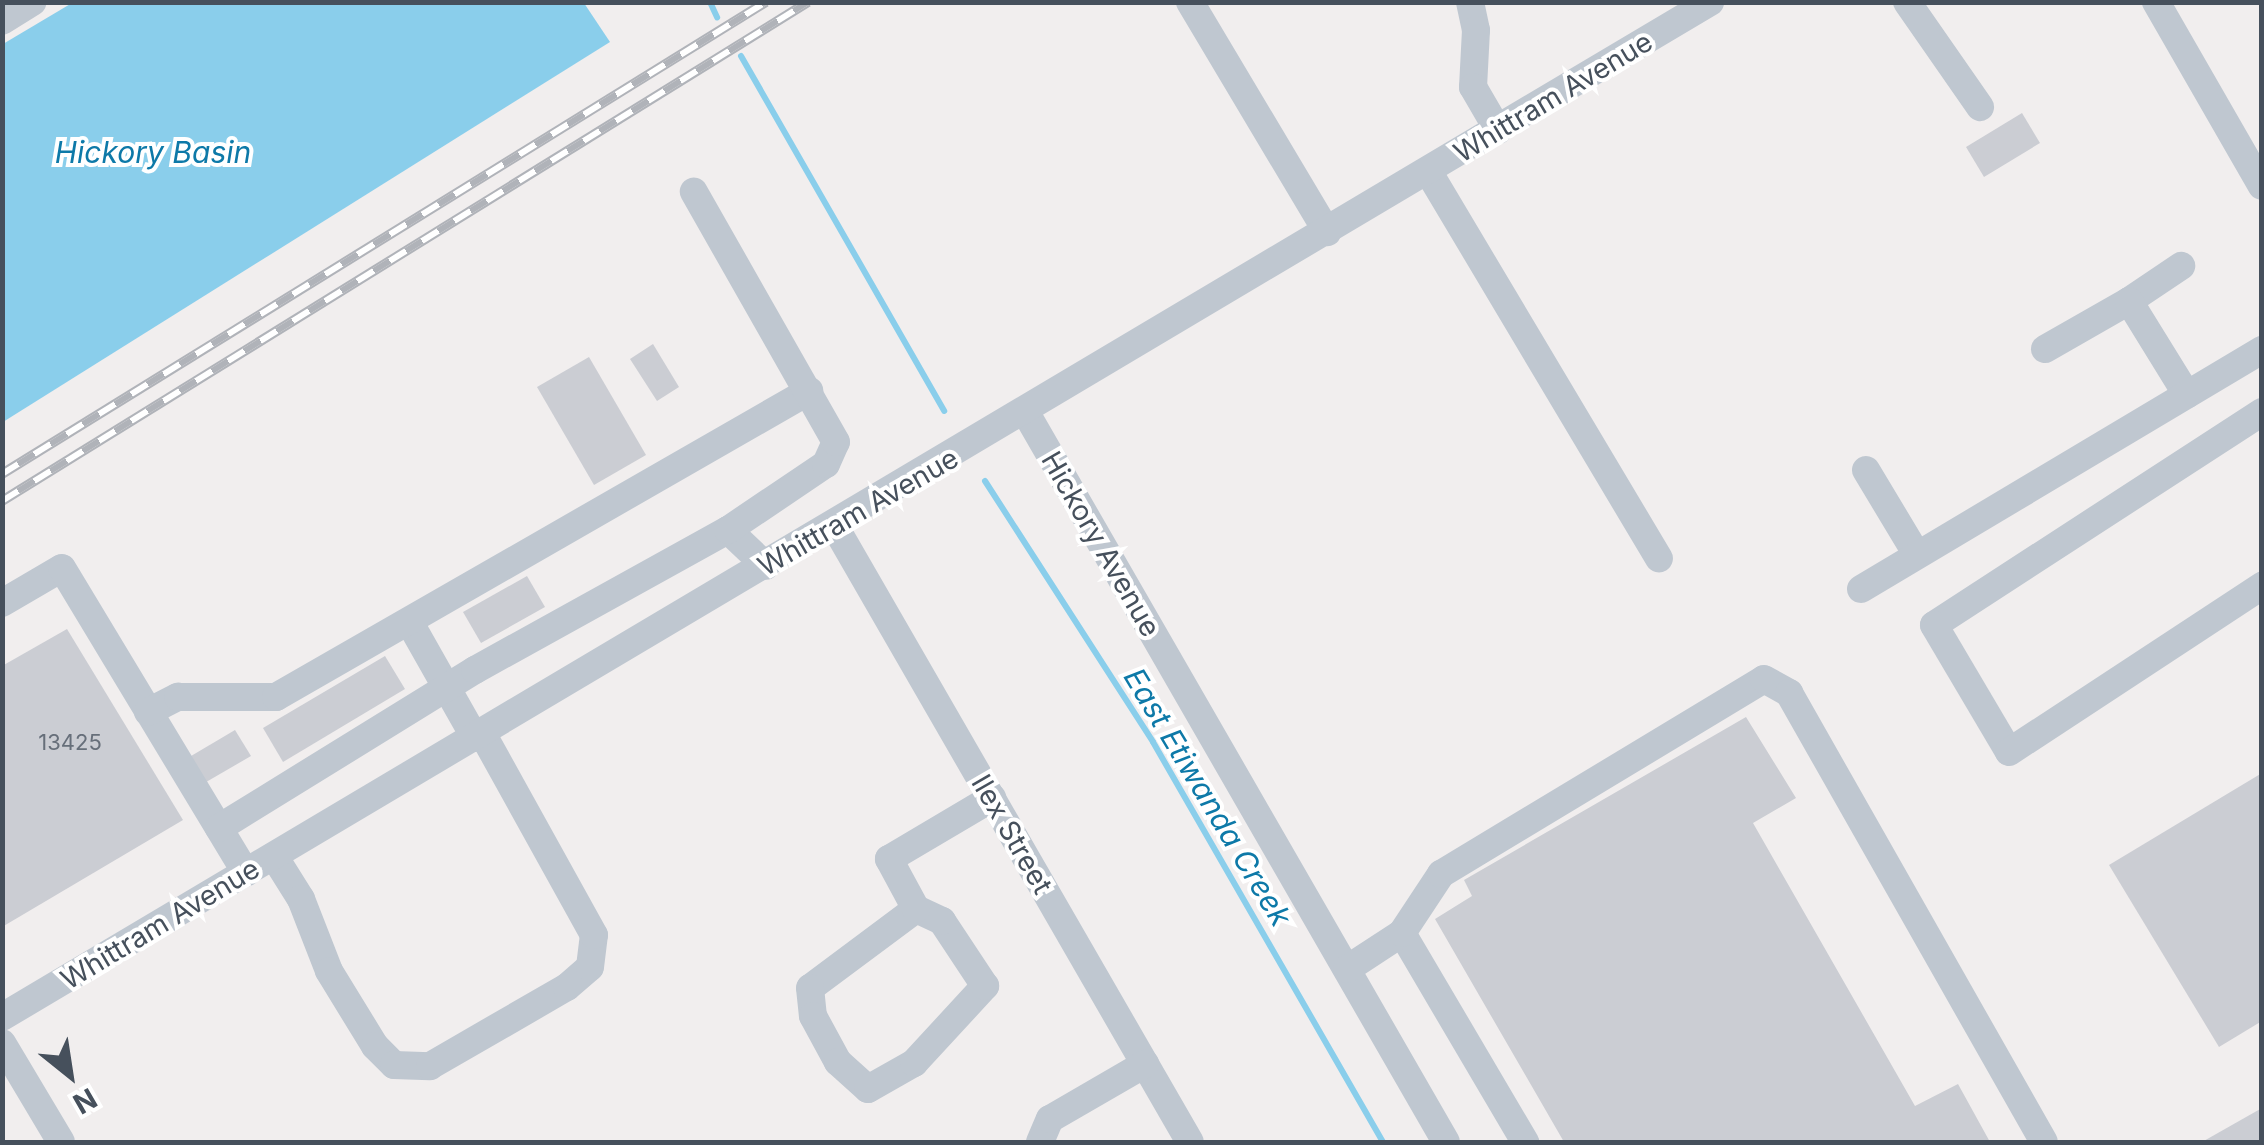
<!DOCTYPE html>
<html>
<head>
<meta charset="utf-8">
<style>
  body { margin:0 }
  #map { position:relative; width:2264px; height:1145px; overflow:hidden; background:#f1eeee; font-family:Inter,sans-serif }
  div>[style] { position:absolute }
  [style*='--x'] { left:calc(var(--x)*1px); top:calc(var(--y)*1px); width:calc(var(--w)*1px); rotate:calc(var(--a)*1deg) }
  .water>* { inset:0; background:#8aceeb }
  .stream>* { height:6px; margin:-3px; padding:0 3px; transform-origin:3px; border-radius:3px; background:#8aceeb }
  .building>* { inset:0; background:#cbcdd3 }
  .minor>* { height:28px; margin:-14px; padding:0 14px; transform-origin:14px; border-radius:14px; background:#bfc7d0 }
  .rail>* { height:10px; margin-top:-5px; transform-origin:0; background:repeating-linear-gradient(90deg,#fff 0 19px,#b0b3b9 0 38px); box-sizing:border-box; border-block:2px solid #b0b3b9 }
  span { translate:-50% -50%; white-space:nowrap; text-align:center; line-height:1.15; -webkit-text-stroke:8px #fff; paint-order:stroke }
  .number-label { font-size:22px; color:#676f7a }
  .number-label span { -webkit-text-stroke-width:0 }
  .street-label { font-size:28px; color:#46505c }
  .water-label { font-size:30px; color:#0d79a8; font-style:italic }
  .frame { position:absolute; inset:0; border:5px solid #46505c; pointer-events:none }
  .north { position:absolute; left:20px; top:1025px; width:100px; height:100px; -webkit-text-stroke:8px #fff; paint-order:stroke; rotate:150deg; font-size:28px; font-weight:700; line-height:40px; text-align:center; color:#46505c }
  .north::after { content:''; display:block; margin:auto; width:35px; height:45px; background:#46505c; clip-path:polygon(50% 0,100% 100%,50% 72%,0 100%) }
</style>
</head>
<body>
<div id="map">
  <div class="water">
    <i style="clip-path:polygon(72px 3px,584px 3px,610px 42px,3px 422px,3px 44px)"></i>
  </div>
  <div class="stream">
    <i style="--x:710;--y:2;--w:17;--a:65"></i>
    <i style="--x:741;--y:56;--w:409;--a:60.2"></i>
    <i style="--x:985;--y:481;--w:310;--a:57.2"></i>
    <i style="--x:1153;--y:742;--w:461;--a:60.1"></i>
  </div>
  <div class="building">
    <i style="clip-path:polygon(2022px 113px,2040px 143px,1984px 177px,1966px 147px)"></i>
    <i style="clip-path:polygon(653px 344px,679px 387px,657px 401px,630px 359px)"></i>
    <i style="clip-path:polygon(589px 357px,646px 455px,594px 485px,537px 387px)"></i>
    <i style="clip-path:polygon(527px 576px,545px 607px,481px 643px,463px 612px)"></i>
    <i style="clip-path:polygon(67px 629px,183px 820px,2px 927px,2px 666px)"></i>
    <i style="clip-path:polygon(385px 656px,405px 689px,283px 762px,263px 728px)"></i>
    <i style="clip-path:polygon(1746px 717px,1796px 798px,1753px 823px,1915px 1106px,1958px 1084px,1990px 1142px,1564px 1142px,1435px 919px,1472px 896px,1464px 880px)"></i>
    <i style="clip-path:polygon(235px 730px,251px 756px,201px 785px,186px 759px)"></i>
    <i style="clip-path:polygon(2262px 773px,2262px 1021px,2219px 1047px,2109px 865px)"></i>
    <i style="clip-path:polygon(2262px 1108px,2262px 1142px,2202px 1142px)"></i>
  </div>
  <div class="minor">
    <i style="--x:1190;--y:2;--w:268;--a:59.2"></i>
    <i style="--x:1470;--y:2;--w:29;--a:78"></i>
    <i style="--x:1476;--y:30;--w:57;--a:93"></i>
    <i style="--x:1473;--y:87;--w:50;--a:59.8"></i>
    <i style="--x:1907;--y:2;--w:128;--a:55.2"></i>
    <i style="--x:2156;--y:2;--w:212;--a:60.1"></i>
    <i style="--x:2;--y:21;--w:36;--a:-32"></i>
    <i style="--x:1428;--y:171;--w:451;--a:59.2"></i>
    <i style="--x:2129;--y:301;--w:63;--a:-33.9"></i>
    <i style="--x:2045;--y:349;--w:97;--a:-29.7"></i>
    <i style="--x:2129;--y:301;--w:110;--a:58.3"></i>
    <i style="--x:2262;--y:412;--w:391;--a:147"></i>
    <i style="--x:1934;--y:625;--w:147;--a:59.4"></i>
    <i style="--x:2009;--y:752;--w:303;--a:-33.3"></i>
    <i style="--x:1026;--y:413;--w:841;--a:60.05"></i>
    <i style="--x:1866;--y:470;--w:99;--a:59"></i>
    <i style="--x:834;--y:525;--w:712;--a:60.02"></i>
    <i style="--x:728;--y:530;--w:52;--a:43.5"></i>
    <i style="--x:1861;--y:589;--w:467;--a:-30.8"></i>
    <i style="--x:2;--y:603;--w:69;--a:-30.3"></i>
    <i style="--x:62;--y:568;--w:356;--a:58.9"></i>
    <i style="--x:410;--y:623;--w:132;--a:60.5"></i>
    <i style="--x:148;--y:712;--w:34;--a:-27"></i>
    <i style="--x:178;--y:697;--w:98;--a:0"></i>
    <i style="--x:276;--y:697;--w:615;--a:-29.86"></i>
    <i style="--x:219;--y:828;--w:301;--a:-31.7"></i>
    <i style="--x:475;--y:670;--w:289;--a:-29"></i>
    <i style="--x:728;--y:530;--w:118;--a:-34"></i>
    <i style="--x:826;--y:464;--w:24;--a:-66"></i>
    <i style="--x:836;--y:442;--w:288;--a:-119.6"></i>
    <i style="--x:274;--y:856;--w:51;--a:57.9"></i>
    <i style="--x:301;--y:899;--w:77;--a:68.7"></i>
    <i style="--x:329;--y:971;--w:88;--a:58.5"></i>
    <i style="--x:375;--y:1046;--w:27;--a:45"></i>
    <i style="--x:394;--y:1065;--w:36;--a:2"></i>
    <i style="--x:430;--y:1066;--w:158;--a:-30"></i>
    <i style="--x:567;--y:987;--w:30;--a:-41"></i>
    <i style="--x:590;--y:967;--w:32;--a:-83"></i>
    <i style="--x:594;--y:935;--w:231;--a:-119"></i>
    <i style="--x:916;--y:909;--w:132;--a:143.3"></i>
    <i style="--x:810;--y:988;--w:28;--a:84"></i>
    <i style="--x:813;--y:1016;--w:52;--a:61.5"></i>
    <i style="--x:838;--y:1062;--w:40;--a:42"></i>
    <i style="--x:868;--y:1089;--w:53;--a:-29.5"></i>
    <i style="--x:914;--y:1063;--w:105;--a:-47.3"></i>
    <i style="--x:985;--y:986;--w:78;--a:-123.5"></i>
    <i style="--x:942;--y:921;--w:29;--a:-155"></i>
    <i style="--x:916;--y:909;--w:57;--a:-118.4"></i>
    <i style="--x:889;--y:859;--w:120;--a:-30.6"></i>
    <i style="--x:1402;--y:933;--w:243;--a:59.5"></i>
    <i style="--x:1347;--y:969;--w:66;--a:-33.2"></i>
    <i style="--x:1402;--y:933;--w:71;--a:-56.5"></i>
    <i style="--x:1441;--y:874;--w:377;--a:-31.1"></i>
    <i style="--x:1764;--y:679;--w:29;--a:29"></i>
    <i style="--x:1789;--y:693;--w:516;--a:60.41"></i>
    <i style="--x:2;--y:1017;--w:1987;--a:-30.72"></i>
    <i style="--x:2;--y:1043;--w:115;--a:59.2"></i>
    <i style="--x:1040;--y:1142;--w:25;--a:-67"></i>
    <i style="--x:1050;--y:1119;--w:110;--a:-30.1"></i>
  </div>
  <div class="rail">
    <i style="--x:2;--y:474;--w:898;--a:-31.71"></i>
    <i style="--x:2;--y:501;--w:948;--a:-31.76"></i>
  </div>
  <div class="number-label">
    <span style="left:70px;top:743px">13425</span>
  </div>
  <div class="street-label">
    <span style="left:1553px;top:97px;rotate:-31deg">Whittram Avenue</span>
    <span style="left:858px;top:512px;rotate:-30deg">Whittram Avenue</span>
    <span style="left:1101px;top:544px;rotate:60deg">Hickory Avenue</span>
    <span style="left:1012px;top:834px;rotate:60deg">Ilex Street</span>
    <span style="left:160px;top:924px;rotate:-31deg">Whittram Avenue</span>
  </div>
  <div class="water-label">
    <span style="left:153px;top:152px">Hickory Basin</span>
    <span style="left:1208px;top:797px;rotate:59deg">East Etiwanda Creek</span>
  </div>
  <div class="frame"></div>
  <div class="north">N</div>
</div>
</body>
</html>
